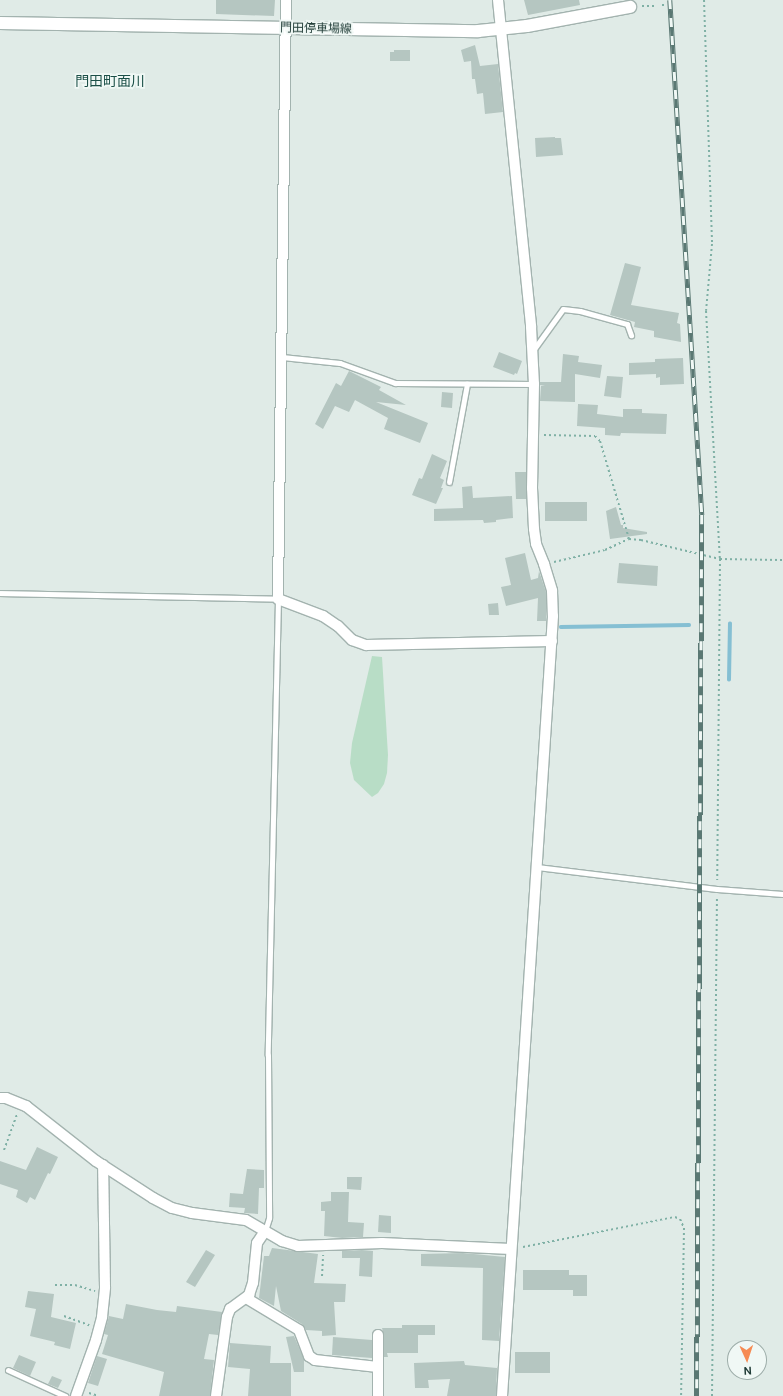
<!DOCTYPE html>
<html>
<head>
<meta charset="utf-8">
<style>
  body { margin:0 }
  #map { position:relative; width:783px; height:1396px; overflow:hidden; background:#e0ebe7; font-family:"DM Sans","Noto Sans JP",sans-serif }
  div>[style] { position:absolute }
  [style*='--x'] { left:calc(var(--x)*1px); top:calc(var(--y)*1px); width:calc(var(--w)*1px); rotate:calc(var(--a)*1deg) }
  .green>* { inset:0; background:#b8ddc6 }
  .stream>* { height:3.5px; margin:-1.75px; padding:0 1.75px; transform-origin:1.75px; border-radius:1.75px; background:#85bfd3 }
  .building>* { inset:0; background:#b5c6c1 }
  .path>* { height:2px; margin-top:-1px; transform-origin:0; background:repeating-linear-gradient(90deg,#7fb0a5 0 2px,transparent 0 5px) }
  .roads { filter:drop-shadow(1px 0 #a3b3af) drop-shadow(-1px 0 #a3b3af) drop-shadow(0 1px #a3b3af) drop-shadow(0 -1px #a3b3af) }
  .lane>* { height:5px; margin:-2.5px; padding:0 2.5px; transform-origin:2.5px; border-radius:2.5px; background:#fff }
  .street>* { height:10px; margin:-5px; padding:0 5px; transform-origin:5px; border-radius:5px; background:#fff }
  .secondary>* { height:12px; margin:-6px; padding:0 6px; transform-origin:6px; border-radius:6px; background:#fff }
  .rail>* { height:4.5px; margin-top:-2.25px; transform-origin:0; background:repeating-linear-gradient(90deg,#f0f8f5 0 9px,#5a7873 0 18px); box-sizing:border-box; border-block:1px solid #5a7873 }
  span { translate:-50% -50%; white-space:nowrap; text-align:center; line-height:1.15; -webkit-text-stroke:3.5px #f0f8f5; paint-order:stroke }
  .street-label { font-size:12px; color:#203c37 }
  .quarter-label { font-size:14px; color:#1b4f47 }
  .north { position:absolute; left:727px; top:1340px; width:40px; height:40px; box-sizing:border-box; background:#f0f8f5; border:1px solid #9dada9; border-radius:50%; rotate:177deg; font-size:11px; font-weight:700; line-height:16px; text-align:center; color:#203c37 }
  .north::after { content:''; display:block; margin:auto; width:14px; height:18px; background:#f68b53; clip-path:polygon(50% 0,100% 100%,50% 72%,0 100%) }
</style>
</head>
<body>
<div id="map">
  <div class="green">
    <i style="clip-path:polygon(372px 656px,382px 657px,388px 755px,387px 773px,384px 784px,378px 793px,372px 797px,354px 780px,350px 763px,352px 743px)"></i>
  </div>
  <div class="stream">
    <i style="--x:561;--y:627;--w:128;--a:-0.9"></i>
    <i style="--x:729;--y:680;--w:56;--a:-89"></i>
  </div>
  <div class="building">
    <i style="clip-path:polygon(216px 0,275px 0,274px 16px,216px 14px)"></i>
    <i style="clip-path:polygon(524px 0,579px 0,580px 5px,528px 15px)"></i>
    <i style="clip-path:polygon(475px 45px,480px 66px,498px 64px,503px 112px,485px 114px,483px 93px,477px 94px,475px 79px,472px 79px,471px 61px,464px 62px,461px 50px)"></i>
    <i style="clip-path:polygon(394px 50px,410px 50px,410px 61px,390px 61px,390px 52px,394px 52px)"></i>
    <i style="clip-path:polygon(555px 137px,555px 138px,561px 138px,563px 155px,536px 157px,535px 138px)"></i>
    <i style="clip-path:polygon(625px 263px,641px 267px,631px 305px,679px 313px,677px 323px,680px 324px,681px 342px,654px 337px,654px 331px,634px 327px,635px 322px,610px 315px)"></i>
    <i style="clip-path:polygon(499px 352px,522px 361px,517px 374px,515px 373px,514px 375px,493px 367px)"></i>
    <i style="clip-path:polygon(563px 354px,579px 356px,578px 362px,602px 365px,600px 378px,575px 374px,575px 402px,540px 401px,541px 386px,545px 386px,540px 385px,540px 382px,561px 382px)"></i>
    <i style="clip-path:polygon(683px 358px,684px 384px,660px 385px,660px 377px,656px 378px,656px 374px,629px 375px,629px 363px,655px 362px,655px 359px)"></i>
    <i style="clip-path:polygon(349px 371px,381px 387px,379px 390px,406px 405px,376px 402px,428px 423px,420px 443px,384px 429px,388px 418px,355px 400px,349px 412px,335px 406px,323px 429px,315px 424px,336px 383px,341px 386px)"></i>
    <i style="clip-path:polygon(607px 376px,623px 377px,621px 398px,604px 396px)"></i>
    <i style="clip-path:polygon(442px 392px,453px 393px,452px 408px,441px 407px)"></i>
    <i style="clip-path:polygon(578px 404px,598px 405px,597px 414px,623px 417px,623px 409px,642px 409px,642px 413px,667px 414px,666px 434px,621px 433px,620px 436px,605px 435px,605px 428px,577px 426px)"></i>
    <i style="clip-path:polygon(432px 454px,447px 461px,440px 478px,444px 480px,441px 488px,443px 488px,436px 504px,412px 495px,419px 478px,422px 479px)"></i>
    <i style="clip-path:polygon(515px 472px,526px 472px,526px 499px,516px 499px)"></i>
    <i style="clip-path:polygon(472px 486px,473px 498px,512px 496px,513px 518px,496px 520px,496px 522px,484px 523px,483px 520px,434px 521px,434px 509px,463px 508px,462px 487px)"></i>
    <i style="clip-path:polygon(545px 502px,587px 502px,587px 521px,545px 521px)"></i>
    <i style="clip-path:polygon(616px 507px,621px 525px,623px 525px,623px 528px,647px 532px,647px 534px,610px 539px,606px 511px)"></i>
    <i style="clip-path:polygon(525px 553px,531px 580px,538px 578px,539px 571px,546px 592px,546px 621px,537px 621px,538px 598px,506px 606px,501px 587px,511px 585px,505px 558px)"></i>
    <i style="clip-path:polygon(619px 563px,658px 566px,657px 586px,617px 583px)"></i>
    <i style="clip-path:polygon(498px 603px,499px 615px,489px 615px,488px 604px)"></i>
    <i style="clip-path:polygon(37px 1147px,58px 1157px,50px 1174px,48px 1173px,35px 1200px,30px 1197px,27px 1203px,16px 1197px,18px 1190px,0 1184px,0 1161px,26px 1170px)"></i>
    <i style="clip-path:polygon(247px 1169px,264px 1170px,264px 1188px,259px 1188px,258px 1214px,244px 1213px,245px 1208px,229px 1207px,230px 1193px,243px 1194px)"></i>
    <i style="clip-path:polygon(347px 1177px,362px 1177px,361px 1190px,347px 1189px)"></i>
    <i style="clip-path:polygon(331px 1192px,349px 1192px,348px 1222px,364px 1223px,363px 1237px,342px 1238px,324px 1236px,325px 1211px,321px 1211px,321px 1202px,331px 1201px)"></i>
    <i style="clip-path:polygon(379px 1215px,391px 1216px,391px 1233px,378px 1232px)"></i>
    <i style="clip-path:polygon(272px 1248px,318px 1254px,314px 1283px,346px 1284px,345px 1302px,334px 1302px,336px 1335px,322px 1336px,322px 1331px,306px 1330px,302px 1324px,281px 1311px,276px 1286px,274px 1306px,259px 1298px,264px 1256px,269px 1256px)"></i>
    <i style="clip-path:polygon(206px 1250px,215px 1255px,195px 1287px,186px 1282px)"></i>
    <i style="clip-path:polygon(362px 1250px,373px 1251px,372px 1277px,359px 1276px,360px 1258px,342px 1258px,342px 1251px)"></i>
    <i style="clip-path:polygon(463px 1253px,505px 1257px,499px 1341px,482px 1340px,483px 1268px,421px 1266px,421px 1254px)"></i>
    <i style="clip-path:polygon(523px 1270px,569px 1270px,569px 1275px,587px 1275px,587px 1296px,573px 1296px,573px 1290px,523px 1290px)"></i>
    <i style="clip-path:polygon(28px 1291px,54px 1294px,51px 1317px,76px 1323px,70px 1349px,54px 1345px,55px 1342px,30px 1336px,36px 1309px,25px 1307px)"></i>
    <i style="clip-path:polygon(126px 1304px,157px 1310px,176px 1312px,177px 1306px,222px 1312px,218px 1335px,209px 1334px,204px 1359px,214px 1360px,210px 1396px,159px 1396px,164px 1372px,102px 1354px,108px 1335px,104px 1334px,109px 1316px,123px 1319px)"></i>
    <i style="clip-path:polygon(402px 1325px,435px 1325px,435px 1335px,418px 1335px,418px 1353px,387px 1353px,388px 1357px,384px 1357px,384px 1335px,382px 1328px,402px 1328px)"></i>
    <i style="clip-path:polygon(294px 1336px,304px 1359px,304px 1372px,294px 1372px,286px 1337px)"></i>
    <i style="clip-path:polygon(333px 1337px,372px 1340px,372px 1358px,332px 1355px)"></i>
    <i style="clip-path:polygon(230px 1343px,271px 1346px,270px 1363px,291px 1363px,291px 1396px,248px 1396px,250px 1369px,228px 1367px)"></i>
    <i style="clip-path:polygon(515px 1352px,550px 1352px,550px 1373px,515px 1373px)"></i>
    <i style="clip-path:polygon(19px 1355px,36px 1362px,30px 1376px,13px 1368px)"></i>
    <i style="clip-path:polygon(97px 1356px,107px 1359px,98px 1386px,88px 1383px)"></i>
    <i style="clip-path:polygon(464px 1361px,465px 1365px,497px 1368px,496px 1396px,447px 1396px,450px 1379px,428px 1380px,429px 1388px,415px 1388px,414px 1363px)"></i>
    <i style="clip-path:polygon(52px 1376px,62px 1380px,58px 1388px,48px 1384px)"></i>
  </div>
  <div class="path">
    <i style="--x:704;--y:0;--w:244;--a:88.1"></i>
    <i style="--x:712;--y:244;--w:67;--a:95.1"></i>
    <i style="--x:706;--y:311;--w:248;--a:86.8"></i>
    <i style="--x:720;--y:559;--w:321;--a:90.5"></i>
    <i style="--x:662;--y:5;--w:2;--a:0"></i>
    <i style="--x:642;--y:6;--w:13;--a:0"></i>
    <i style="--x:544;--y:435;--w:51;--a:1.1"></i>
    <i style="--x:595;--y:436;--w:7;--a:45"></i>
    <i style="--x:600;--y:441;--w:102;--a:73.5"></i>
    <i style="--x:554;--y:562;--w:52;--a:-13.2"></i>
    <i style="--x:605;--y:550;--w:26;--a:-25"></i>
    <i style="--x:629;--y:539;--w:12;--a:5"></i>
    <i style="--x:641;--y:540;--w:81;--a:13.5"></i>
    <i style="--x:720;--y:559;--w:63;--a:0.9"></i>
    <i style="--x:4;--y:1150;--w:38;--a:-70"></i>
    <i style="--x:523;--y:1247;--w:155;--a:-11.2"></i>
    <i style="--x:675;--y:1217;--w:5;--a:22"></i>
    <i style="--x:680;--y:1219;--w:10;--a:66"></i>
    <i style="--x:684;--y:1228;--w:168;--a:91"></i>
    <i style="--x:322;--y:1276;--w:21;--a:-87"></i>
    <i style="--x:55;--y:1285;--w:20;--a:0"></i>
    <i style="--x:75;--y:1285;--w:21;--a:17"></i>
    <i style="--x:64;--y:1316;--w:27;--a:20"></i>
    <i style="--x:89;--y:1393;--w:10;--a:17"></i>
    <i style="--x:712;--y:1396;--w:500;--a:-89.43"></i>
  </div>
  <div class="roads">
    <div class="lane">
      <i style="--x:534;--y:349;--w:49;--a:-54.1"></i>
      <i style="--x:563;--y:309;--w:17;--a:7"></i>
      <i style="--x:580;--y:311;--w:49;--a:15.5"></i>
      <i style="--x:627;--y:324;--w:12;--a:70"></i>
      <i style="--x:282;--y:357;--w:58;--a:5.9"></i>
      <i style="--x:340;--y:363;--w:59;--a:20"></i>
      <i style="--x:395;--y:383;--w:139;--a:0.4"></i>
      <i style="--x:449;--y:482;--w:100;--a:-79.6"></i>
      <i style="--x:0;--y:593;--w:278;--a:1.2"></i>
      <i style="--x:278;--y:599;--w:456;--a:91.3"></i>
      <i style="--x:268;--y:1055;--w:163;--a:89.6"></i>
      <i style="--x:269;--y:1218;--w:14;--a:107"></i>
      <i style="--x:537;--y:867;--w:181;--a:7"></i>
      <i style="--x:717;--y:889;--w:66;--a:4.3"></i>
      <i style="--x:8;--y:1370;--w:63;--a:24.5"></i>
    </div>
    <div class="street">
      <i style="--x:286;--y:0;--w:599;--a:90.77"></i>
      <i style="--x:278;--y:599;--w:48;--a:20.7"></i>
      <i style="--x:323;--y:616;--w:18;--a:34"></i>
      <i style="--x:338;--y:626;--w:20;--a:45"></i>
      <i style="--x:352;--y:640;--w:15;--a:20"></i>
      <i style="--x:366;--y:645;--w:186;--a:-1.2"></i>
      <i style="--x:498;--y:0;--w:329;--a:84.2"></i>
      <i style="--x:531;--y:327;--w:57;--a:87"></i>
      <i style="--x:534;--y:384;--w:104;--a:91.1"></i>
      <i style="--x:532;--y:488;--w:41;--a:87.2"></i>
      <i style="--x:534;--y:529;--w:15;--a:82"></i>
      <i style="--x:536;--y:544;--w:22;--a:68"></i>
      <i style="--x:544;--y:564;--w:28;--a:73"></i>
      <i style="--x:552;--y:591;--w:25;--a:88"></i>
      <i style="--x:553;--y:616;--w:782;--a:93.74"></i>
      <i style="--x:0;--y:1098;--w:6;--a:0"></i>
      <i style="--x:6;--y:1098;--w:22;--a:22"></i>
      <i style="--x:26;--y:1106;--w:89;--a:38.2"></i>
      <i style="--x:96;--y:1161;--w:68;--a:33"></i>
      <i style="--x:153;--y:1198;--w:21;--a:28"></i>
      <i style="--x:172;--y:1208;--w:21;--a:14"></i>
      <i style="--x:192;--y:1213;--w:54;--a:7.4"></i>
      <i style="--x:246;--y:1220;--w:42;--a:30.3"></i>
      <i style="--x:282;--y:1241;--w:17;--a:17"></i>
      <i style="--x:298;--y:1246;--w:84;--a:-2"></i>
      <i style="--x:382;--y:1243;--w:129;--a:2.7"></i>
      <i style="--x:246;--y:1298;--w:62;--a:31.1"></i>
      <i style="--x:299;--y:1330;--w:28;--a:69"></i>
      <i style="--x:309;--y:1356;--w:7;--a:34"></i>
      <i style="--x:315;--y:1360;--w:63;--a:6.3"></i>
      <i style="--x:76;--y:1396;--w:59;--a:-70.3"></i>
      <i style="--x:96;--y:1340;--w:24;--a:-75"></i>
      <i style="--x:102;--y:1317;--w:30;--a:-84"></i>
      <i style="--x:105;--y:1287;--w:122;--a:-90.9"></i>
      <i style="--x:216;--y:1396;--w:80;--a:-82.1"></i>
      <i style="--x:227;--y:1317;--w:9;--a:-69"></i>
      <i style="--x:230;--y:1309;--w:24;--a:-36"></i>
      <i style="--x:249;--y:1295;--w:13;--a:-72"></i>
      <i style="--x:253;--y:1283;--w:40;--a:-84.3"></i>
      <i style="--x:257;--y:1243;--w:14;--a:-56"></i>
      <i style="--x:378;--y:1396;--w:61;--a:-90"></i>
    </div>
    <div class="secondary">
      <i style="--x:0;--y:23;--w:478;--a:1"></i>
      <i style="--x:478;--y:31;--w:49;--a:-5.8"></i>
      <i style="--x:527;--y:26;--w:105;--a:-10.5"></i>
    </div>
  </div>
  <div class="rail">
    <i style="--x:670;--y:0;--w:516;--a:86.44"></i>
    <i style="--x:702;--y:515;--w:881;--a:90.33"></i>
  </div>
  <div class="street-label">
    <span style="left:316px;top:29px;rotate:1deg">門田停車場線</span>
  </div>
  <div class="quarter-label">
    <span style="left:110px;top:81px">門田町面川</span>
  </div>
  <div class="north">N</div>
</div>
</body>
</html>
